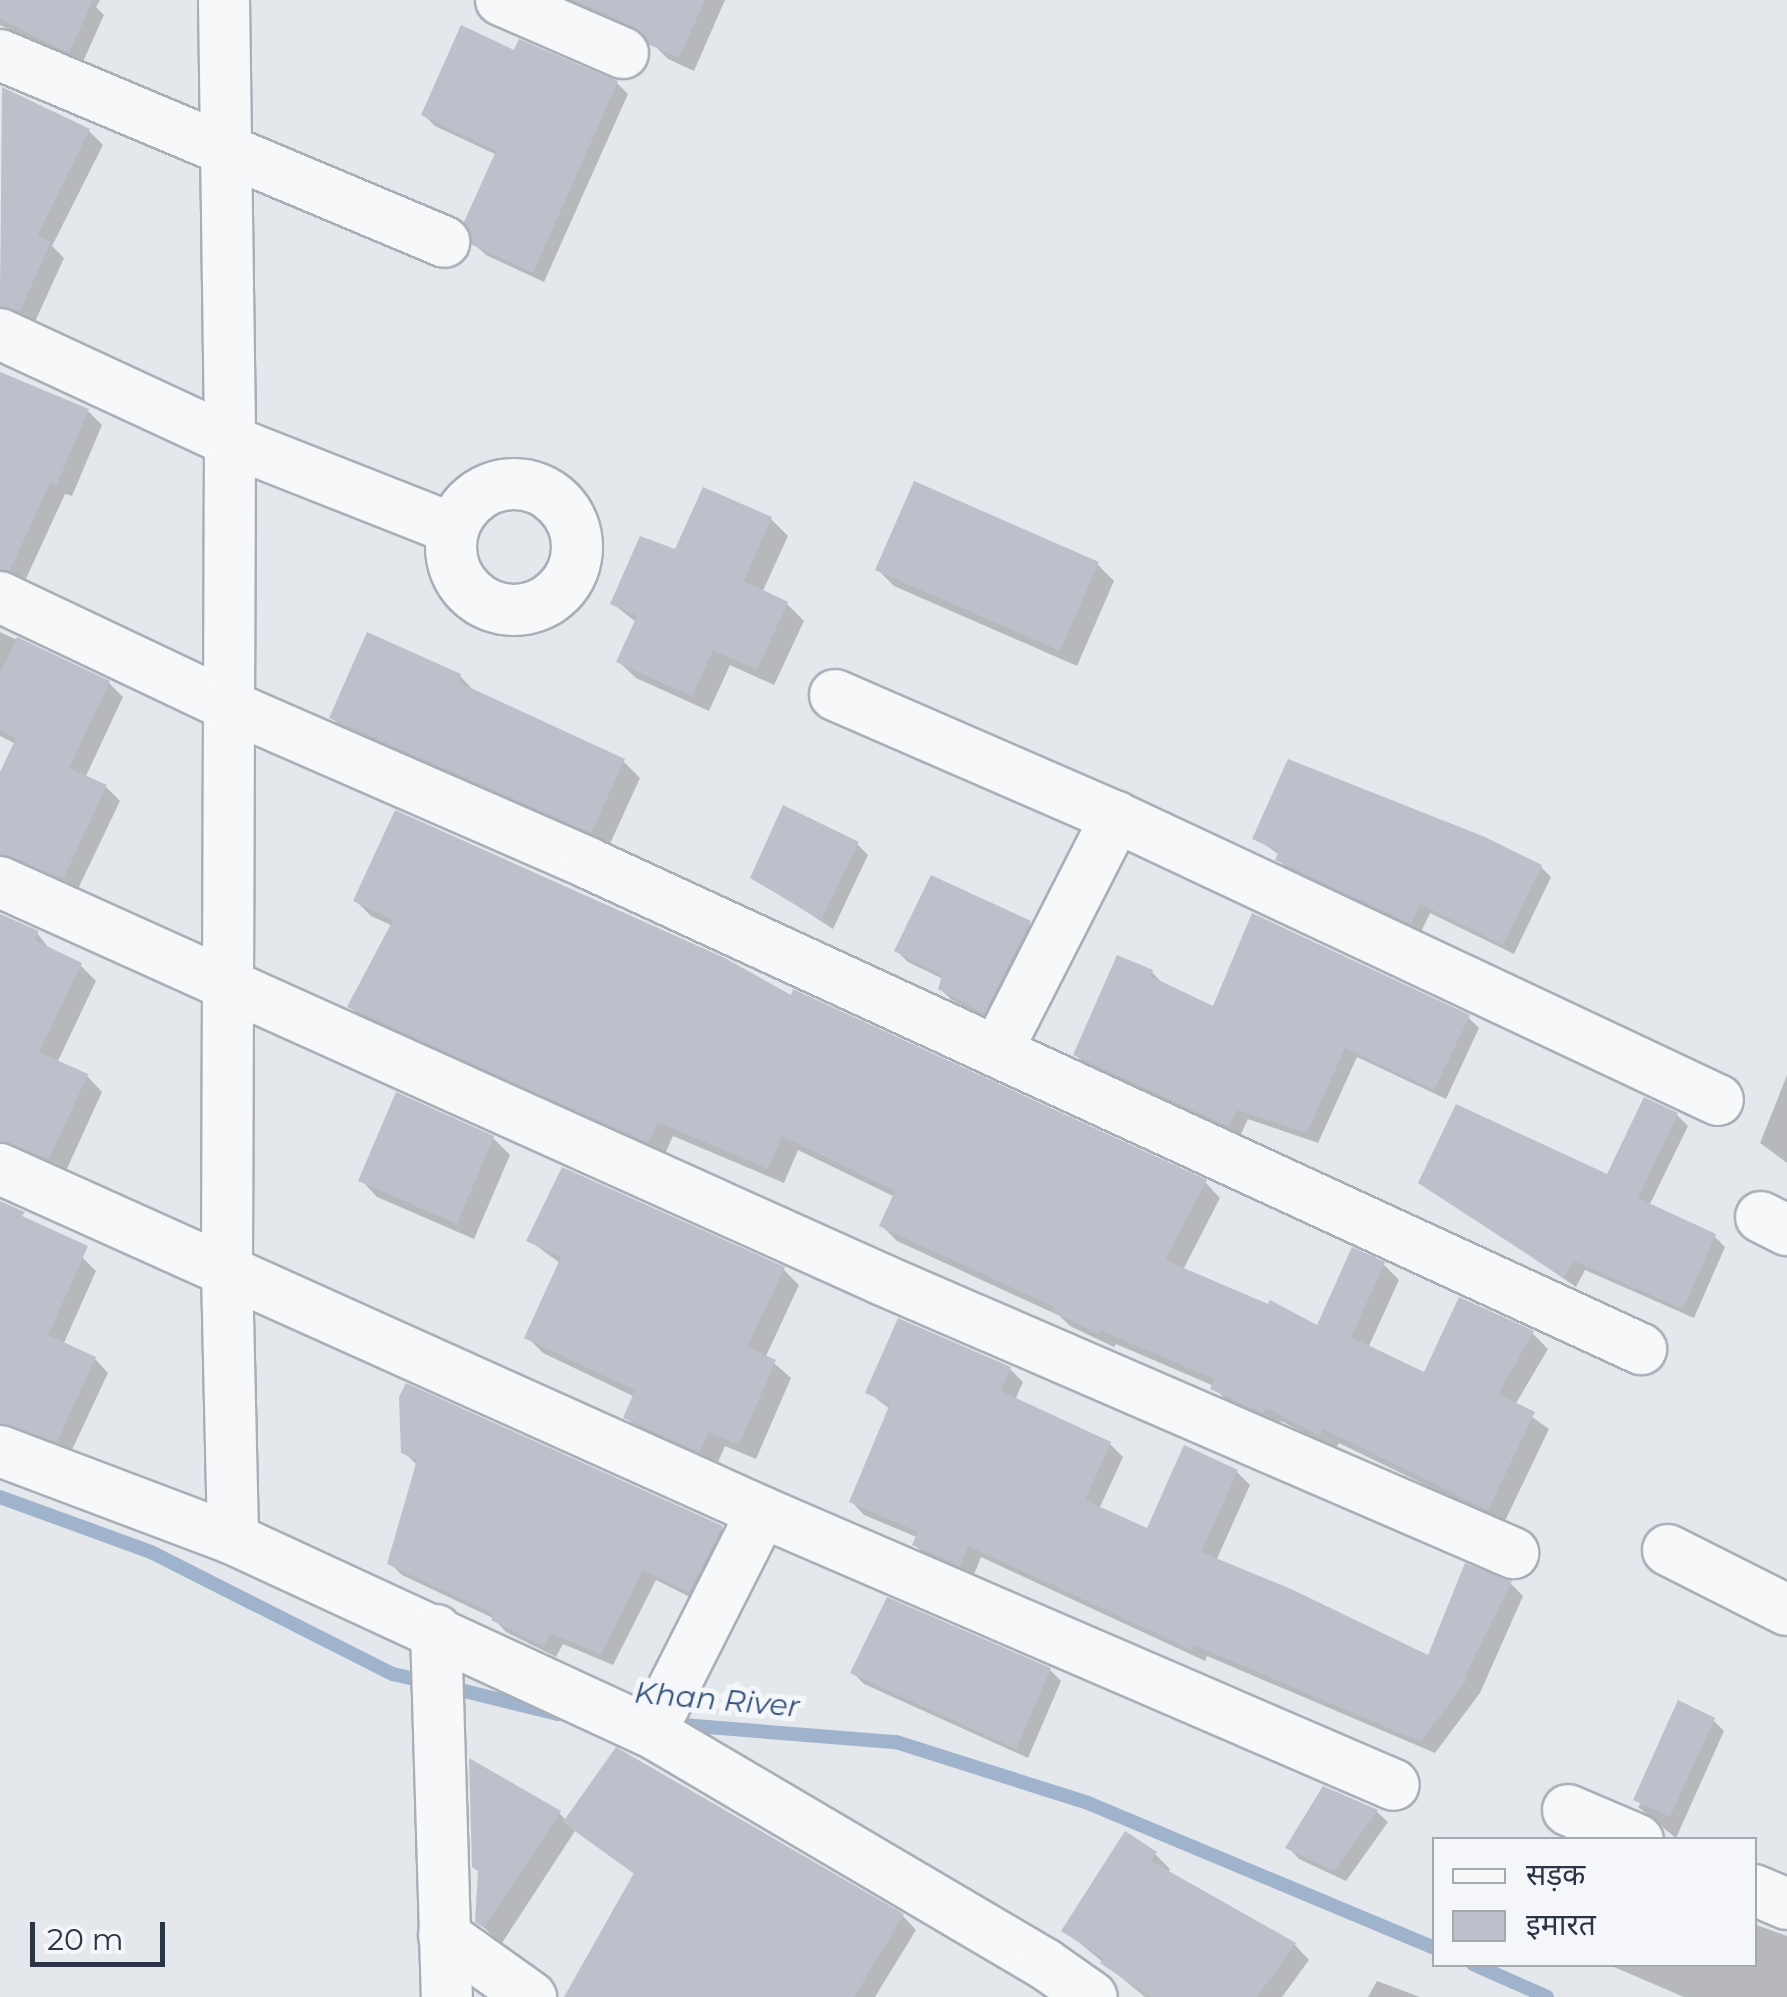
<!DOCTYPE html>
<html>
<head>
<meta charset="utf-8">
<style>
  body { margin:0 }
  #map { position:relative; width:1787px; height:1997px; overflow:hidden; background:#e4e7ec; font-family:Montserrat,"Noto Sans Devanagari",sans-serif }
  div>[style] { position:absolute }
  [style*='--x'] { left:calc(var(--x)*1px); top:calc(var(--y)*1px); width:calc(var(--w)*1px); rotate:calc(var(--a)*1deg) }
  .shadow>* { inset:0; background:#0003 }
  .stream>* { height:14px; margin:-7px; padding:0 7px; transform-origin:7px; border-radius:7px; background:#9fb4cc }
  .building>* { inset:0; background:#bbc0ca }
  .roads { filter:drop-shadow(2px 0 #a9aeb7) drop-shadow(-2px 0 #a9aeb7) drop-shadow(0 2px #a9aeb7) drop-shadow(0 -2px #a9aeb7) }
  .street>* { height:50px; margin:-25px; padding:0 25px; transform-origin:25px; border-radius:25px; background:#f7f8fa }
  .street>.ring { margin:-25px; padding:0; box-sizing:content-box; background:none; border:50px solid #f7f8fa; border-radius:50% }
  span { translate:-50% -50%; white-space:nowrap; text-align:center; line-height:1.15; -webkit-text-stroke:10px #f4f6f9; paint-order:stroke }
  .water-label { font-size:30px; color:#34527a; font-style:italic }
  .legend { position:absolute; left:1432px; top:1837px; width:325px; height:130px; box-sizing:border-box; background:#f4f6f9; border:2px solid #a4a8b1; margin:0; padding:12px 18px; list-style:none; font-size:30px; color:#2b3445 }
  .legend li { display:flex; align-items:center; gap:20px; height:50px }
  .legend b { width:50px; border:2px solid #a4a8b1 }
  .scale { position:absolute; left:30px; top:1922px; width:135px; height:45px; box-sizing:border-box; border:5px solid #2b3445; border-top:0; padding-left:12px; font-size:30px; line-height:35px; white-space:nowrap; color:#2b3445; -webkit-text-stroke:8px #f4f6f9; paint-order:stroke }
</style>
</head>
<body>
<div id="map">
  <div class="shadow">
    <i style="clip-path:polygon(0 0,100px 0,96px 7px,104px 15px,82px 64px,0 25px)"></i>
    <i style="clip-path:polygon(560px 0,725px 0,694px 71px,668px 59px,648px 39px)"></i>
    <i style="clip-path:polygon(515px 53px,617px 83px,628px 94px,544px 282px,486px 255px,474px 244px,497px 155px,435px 126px,424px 115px)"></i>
    <i style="clip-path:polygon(3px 90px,89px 131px,103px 145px,52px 246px,64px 258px,34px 324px,0 323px)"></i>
    <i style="clip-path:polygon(0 372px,88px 411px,102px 425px,72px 496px,65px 494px,24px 583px,0 586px)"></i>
    <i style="clip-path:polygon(771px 519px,788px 536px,762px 593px,787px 604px,804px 621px,774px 685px,730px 665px,709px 711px,636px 678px,619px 662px,637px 623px,612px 603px,676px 552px)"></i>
    <i style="clip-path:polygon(1097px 564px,1114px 581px,1077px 666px,894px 586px,878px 570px)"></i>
    <i style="clip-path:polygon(0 632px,109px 683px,123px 697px,85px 778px,106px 787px,120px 801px,77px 891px,0 861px,0 778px,16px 744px,0 736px)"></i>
    <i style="clip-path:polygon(460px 676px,477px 694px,623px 761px,640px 778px,608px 848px,349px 734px,332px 718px)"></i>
    <i style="clip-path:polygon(1255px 838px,1484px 839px,1541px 867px,1551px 877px,1514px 954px,1430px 913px,1421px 932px,1288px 870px,1278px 859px,1280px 855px)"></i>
    <i style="clip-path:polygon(857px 844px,868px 855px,833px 929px,753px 877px)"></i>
    <i style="clip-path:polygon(356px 901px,792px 998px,1205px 1182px,1220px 1198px,1183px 1270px,1319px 1329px,1383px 1264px,1399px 1280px,1368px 1348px,1425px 1376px,1532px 1333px,1548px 1349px,1515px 1405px,1549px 1429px,1504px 1523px,1339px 1443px,1335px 1449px,1281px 1421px,1279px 1427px,1228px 1403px,1214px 1386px,1116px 1344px,1114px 1347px,1070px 1326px,1060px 1316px,897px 1241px,882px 1226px,895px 1197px,798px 1150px,784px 1183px,673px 1136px,664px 1156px,366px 1022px,350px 1007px,393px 926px,371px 916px)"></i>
    <i style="clip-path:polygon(0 919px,37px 933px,51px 951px,80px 965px,96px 981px,57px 1063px,87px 1076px,102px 1092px,65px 1173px,0 1155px)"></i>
    <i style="clip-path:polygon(1029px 923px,1040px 934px,995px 1023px,952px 1000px,940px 989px,943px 979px,908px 962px,897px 951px)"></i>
    <i style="clip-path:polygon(1152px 972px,1162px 983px,1214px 1009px,1468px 1017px,1479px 1028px,1446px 1099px,1357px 1057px,1318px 1143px,1248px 1119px,1240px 1136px,1087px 1066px,1076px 1055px)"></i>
    <i style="clip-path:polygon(1787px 1075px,1787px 1163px,1760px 1143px)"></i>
    <i style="clip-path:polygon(1677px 1115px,1688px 1126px,1649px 1206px,1714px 1236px,1725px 1247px,1694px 1318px,1585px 1270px,1576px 1287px,1421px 1182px,1606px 1178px)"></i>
    <i style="clip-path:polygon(493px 1138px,510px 1155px,474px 1239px,377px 1197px,361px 1180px)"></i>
    <i style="clip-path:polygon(0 1222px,83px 1258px,96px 1271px,63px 1345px,95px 1359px,108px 1373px,70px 1454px,0 1430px)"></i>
    <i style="clip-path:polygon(529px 1240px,783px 1269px,799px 1285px,766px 1356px,791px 1378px,756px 1459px,725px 1446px,716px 1467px,642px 1433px,626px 1417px,635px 1397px,543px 1353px,527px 1337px,561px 1264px)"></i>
    <i style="clip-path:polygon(1010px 1369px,1023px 1382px,1015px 1400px,1110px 1444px,1123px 1457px,1099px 1509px,1149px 1531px,1237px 1472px,1250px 1485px,1216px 1561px,1429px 1658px,1510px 1583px,1523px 1596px,1480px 1693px,1435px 1753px,1207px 1656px,1205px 1661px,981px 1557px,973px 1577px,928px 1558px,915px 1545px,919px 1538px,864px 1515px,852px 1502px,891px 1410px,868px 1392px)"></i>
    <i style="clip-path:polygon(404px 1452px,721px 1528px,734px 1540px,702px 1603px,656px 1580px,613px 1665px,563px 1644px,556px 1657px,506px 1632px,493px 1618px,402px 1575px,390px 1563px,418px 1466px)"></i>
    <i style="clip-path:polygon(1050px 1670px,1061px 1681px,1028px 1758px,864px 1684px,853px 1673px)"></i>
    <i style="clip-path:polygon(1713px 1720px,1724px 1731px,1676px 1838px,1638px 1807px)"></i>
    <i style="clip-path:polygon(617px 1751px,903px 1916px,916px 1930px,875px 1997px,567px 1997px,636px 1875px,575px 1831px,502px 1943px,495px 1938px,477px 1921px,559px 1813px,567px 1821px)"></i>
    <i style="clip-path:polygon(1324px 1789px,1377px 1812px,1388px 1822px,1346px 1881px,1299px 1859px,1289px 1848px)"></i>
    <i style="clip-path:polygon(1155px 1854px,1170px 1869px,1167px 1873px,1295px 1945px,1309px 1960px,1282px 1997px,1145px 1997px,1064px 1930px)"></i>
    <i style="clip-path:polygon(1754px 1924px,1787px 1936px,1787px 1997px,1684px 1997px,1607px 1964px,1754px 1964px)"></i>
    <i style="clip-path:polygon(1377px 1981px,1420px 1997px,1368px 1997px)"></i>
  </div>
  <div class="stream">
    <i style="--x:0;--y:1497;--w:161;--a:20"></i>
    <i style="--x:151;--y:1552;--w:271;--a:26.8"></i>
    <i style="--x:393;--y:1674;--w:35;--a:13"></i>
    <i style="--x:448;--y:1687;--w:113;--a:13.8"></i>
    <i style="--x:670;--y:1724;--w:227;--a:4.6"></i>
    <i style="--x:896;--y:1742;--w:201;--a:17.6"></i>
    <i style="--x:1088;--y:1803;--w:375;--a:22.7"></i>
    <i style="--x:1473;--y:1964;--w:81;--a:24"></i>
  </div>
  <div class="building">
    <i style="clip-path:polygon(0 0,93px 0,69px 53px,0 19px)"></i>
    <i style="clip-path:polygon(573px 0,705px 0,679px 58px,650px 45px,634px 27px)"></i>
    <i style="clip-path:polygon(461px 25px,514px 50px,519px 39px,618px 81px,533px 273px,472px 245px,464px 222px,496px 151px,421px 115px)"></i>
    <i style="clip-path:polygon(2px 87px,90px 129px,37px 236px,51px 242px,20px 311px,0 306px)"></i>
    <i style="clip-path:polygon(0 372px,89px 409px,57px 484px,51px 481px,10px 570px,0 569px)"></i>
    <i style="clip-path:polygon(914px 481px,1099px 562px,1060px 651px,875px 570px)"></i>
    <i style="clip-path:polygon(703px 487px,772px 517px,744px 581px,788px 602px,757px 670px,713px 650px,692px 696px,616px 662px,637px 616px,610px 604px,640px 536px,675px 549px)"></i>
    <i style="clip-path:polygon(367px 632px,461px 674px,458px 682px,625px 759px,591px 833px,329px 718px)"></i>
    <i style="clip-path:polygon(17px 637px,110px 681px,69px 768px,107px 785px,63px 879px,0 854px,0 772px,16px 738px,0 730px,0 673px)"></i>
    <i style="clip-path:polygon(1288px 759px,1485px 837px,1542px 865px,1503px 945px,1420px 904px,1411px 924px,1275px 860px,1279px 851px,1252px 839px)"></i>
    <i style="clip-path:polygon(783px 805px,859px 842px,821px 920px,750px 878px)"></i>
    <i style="clip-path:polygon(395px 810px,725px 958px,791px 995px,793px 989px,1207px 1180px,1165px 1260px,1268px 1304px,1270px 1300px,1317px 1325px,1352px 1247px,1385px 1262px,1351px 1337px,1424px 1372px,1459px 1297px,1534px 1331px,1498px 1394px,1535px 1412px,1488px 1510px,1323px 1429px,1320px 1436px,1266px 1408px,1263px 1413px,1244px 1405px,1210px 1389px,1214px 1379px,1100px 1330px,1098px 1334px,1052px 1311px,1054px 1307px,879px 1226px,895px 1191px,782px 1136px,768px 1169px,658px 1122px,648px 1143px,347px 1007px,393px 920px,353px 901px)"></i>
    <i style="clip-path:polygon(931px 875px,1031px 921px,984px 1014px,938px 989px,942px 975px,894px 951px)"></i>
    <i style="clip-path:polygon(1252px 913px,1470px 1015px,1434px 1090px,1345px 1048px,1307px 1133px,1237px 1110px,1229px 1127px,1073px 1055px,1117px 955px,1153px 970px,1150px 976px,1213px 1006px)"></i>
    <i style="clip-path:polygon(0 914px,39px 931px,34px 940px,82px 963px,39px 1052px,88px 1074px,49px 1159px,0 1141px)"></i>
    <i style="clip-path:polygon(396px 1092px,494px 1136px,457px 1224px,358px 1181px)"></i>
    <i style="clip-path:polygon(1644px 1097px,1678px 1113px,1638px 1198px,1716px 1234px,1683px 1309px,1574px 1261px,1564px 1278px,1418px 1183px,1456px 1104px,1607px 1174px)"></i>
    <i style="clip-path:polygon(562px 1167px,785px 1267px,747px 1347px,776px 1360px,739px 1445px,709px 1432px,699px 1452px,623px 1418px,635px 1390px,524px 1338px,561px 1257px,526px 1241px)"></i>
    <i style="clip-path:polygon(0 1201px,25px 1212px,22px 1216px,88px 1246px,48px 1335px,96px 1357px,57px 1442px,0 1423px)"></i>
    <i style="clip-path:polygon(898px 1318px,1011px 1367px,1001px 1391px,1111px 1442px,1085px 1500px,1147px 1528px,1184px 1445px,1238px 1470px,1201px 1552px,1291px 1589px,1428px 1655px,1465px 1563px,1512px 1581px,1465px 1676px,1468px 1678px,1421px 1742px,1194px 1645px,1192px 1650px,968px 1546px,960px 1566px,912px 1545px,918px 1532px,849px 1502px,890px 1404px,865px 1393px)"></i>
    <i style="clip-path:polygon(406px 1383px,723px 1526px,689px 1592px,643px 1570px,601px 1655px,550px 1633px,544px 1646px,491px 1620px,494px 1614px,387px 1564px,417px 1460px,401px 1453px,399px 1397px)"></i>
    <i style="clip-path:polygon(887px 1597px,1051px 1668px,1016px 1749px,850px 1673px)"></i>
    <i style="clip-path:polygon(1678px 1700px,1715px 1718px,1670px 1817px,1633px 1800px)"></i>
    <i style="clip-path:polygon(616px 1747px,904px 1914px,854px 1997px,564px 1997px,634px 1873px,563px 1822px)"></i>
    <i style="clip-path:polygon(469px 1758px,561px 1811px,484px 1928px,475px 1922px,478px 1871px,472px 1867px)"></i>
    <i style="clip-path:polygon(1323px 1786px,1378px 1810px,1334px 1871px,1285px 1848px)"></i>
    <i style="clip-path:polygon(1125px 1831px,1157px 1852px,1151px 1861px,1296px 1943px,1257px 1997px,1151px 1997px,1100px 1963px,1104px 1958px,1061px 1931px)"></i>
  </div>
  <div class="roads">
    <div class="street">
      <i style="--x:224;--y:0;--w:441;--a:89.2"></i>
      <i style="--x:230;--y:441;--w:830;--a:90.21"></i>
      <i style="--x:227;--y:1271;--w:268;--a:88.7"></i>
      <i style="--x:233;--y:1539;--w:460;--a:24.8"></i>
      <i style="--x:651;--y:1732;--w:457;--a:30.5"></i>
      <i style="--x:1045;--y:1964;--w:57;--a:35.1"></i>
      <i style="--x:501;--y:0;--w:133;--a:23.5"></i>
      <i style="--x:0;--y:55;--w:482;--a:22.8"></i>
      <i style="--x:0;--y:334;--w:254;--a:24.9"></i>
      <i style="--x:230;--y:441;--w:240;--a:21.5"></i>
      <i class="ring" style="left:451px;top:484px;width:76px;height:76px"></i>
      <i style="--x:0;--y:597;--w:251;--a:25.4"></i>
      <i style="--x:227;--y:705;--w:394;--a:23.6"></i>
      <i style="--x:588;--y:863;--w:1160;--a:24.78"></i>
      <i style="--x:835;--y:695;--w:306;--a:23.5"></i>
      <i style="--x:1116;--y:817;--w:665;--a:25.18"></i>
      <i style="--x:0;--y:882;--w:969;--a:24.26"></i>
      <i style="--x:883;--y:1280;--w:687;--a:23.43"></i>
      <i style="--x:997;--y:1051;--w:263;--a:-63"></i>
      <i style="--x:0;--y:1169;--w:836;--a:24.23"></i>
      <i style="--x:762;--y:1512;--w:688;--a:23.36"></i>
      <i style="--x:1761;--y:1217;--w:29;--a:27"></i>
      <i style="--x:0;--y:1451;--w:249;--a:20.7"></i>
      <i style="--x:1668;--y:1550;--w:133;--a:26.8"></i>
      <i style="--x:436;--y:1630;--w:367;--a:88.3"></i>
      <i style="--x:651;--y:1732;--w:246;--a:-63.2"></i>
      <i style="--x:1568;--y:1810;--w:76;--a:23.2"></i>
      <i style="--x:1754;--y:1890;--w:36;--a:23"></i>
      <i style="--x:444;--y:1935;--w:107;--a:35.5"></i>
    </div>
  </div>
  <div class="water-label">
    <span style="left:717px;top:1700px;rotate:5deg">Khan River</span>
  </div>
  <ul class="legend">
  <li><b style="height:12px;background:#f7f8fa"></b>सड़क</li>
  <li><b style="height:28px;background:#bbc0ca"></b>इमारत</li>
  </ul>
  <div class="scale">20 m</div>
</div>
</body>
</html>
